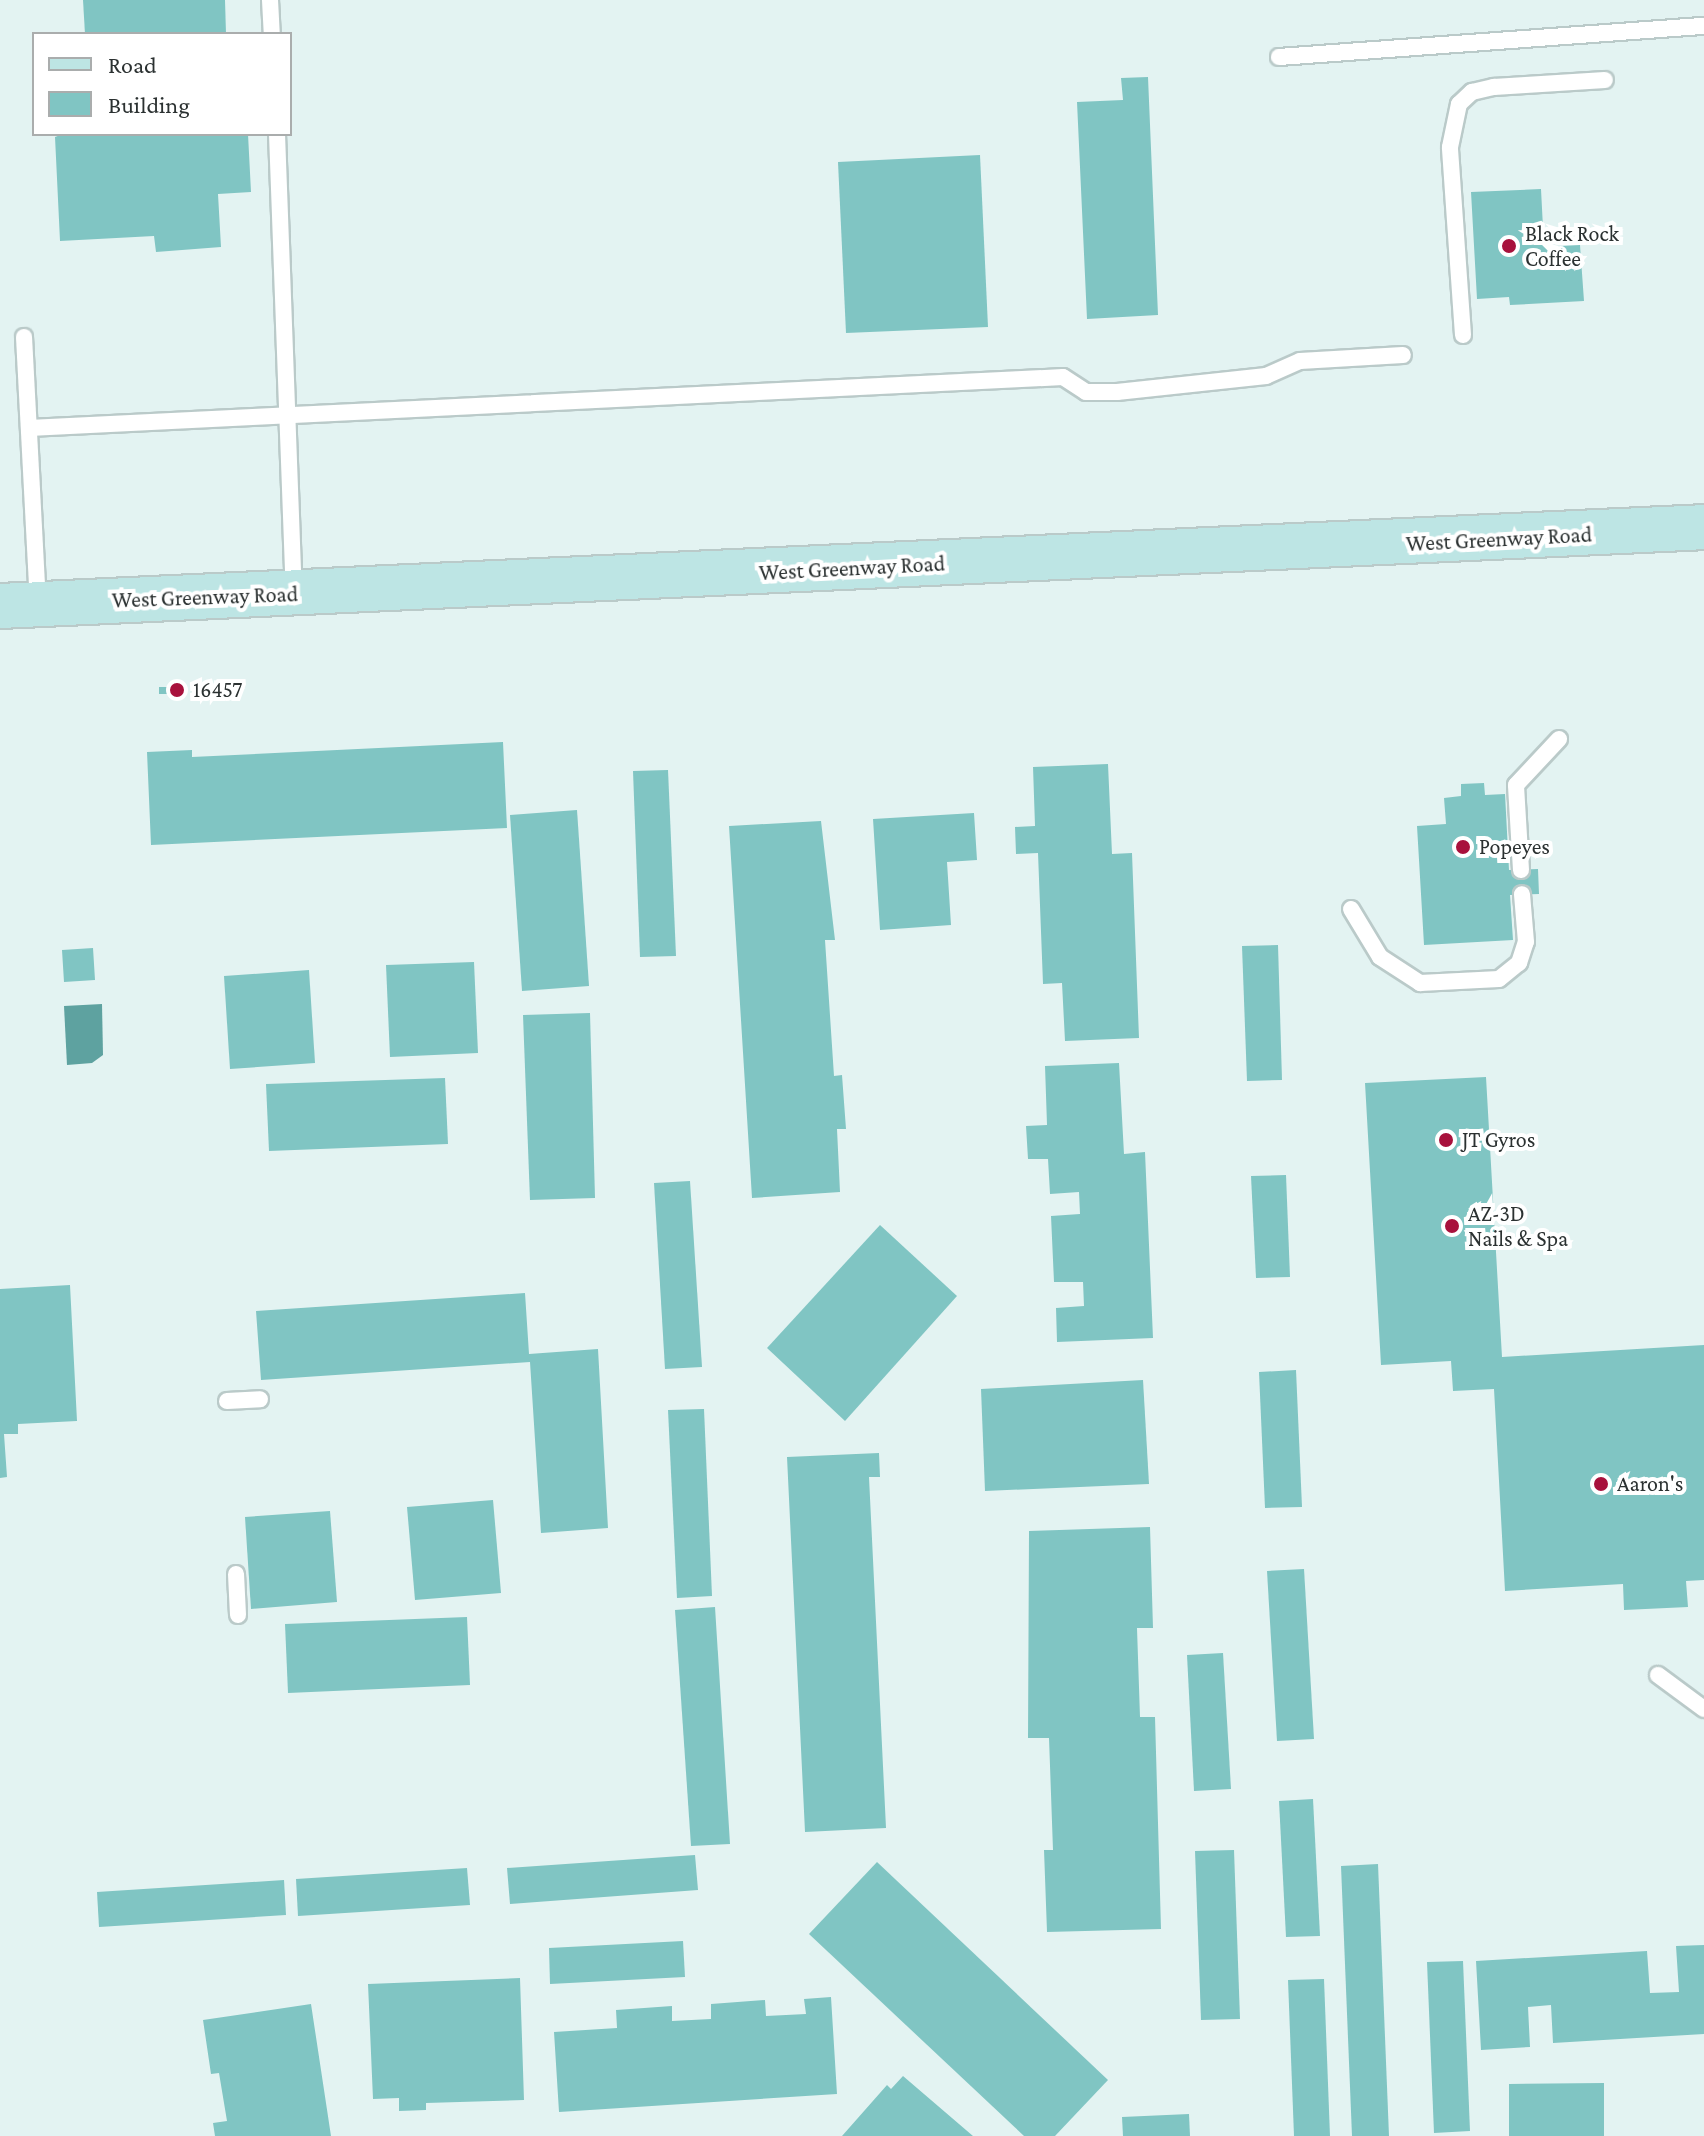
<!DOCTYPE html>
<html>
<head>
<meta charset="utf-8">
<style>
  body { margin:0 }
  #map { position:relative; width:1704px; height:2136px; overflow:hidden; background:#e3f3f2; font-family:"Crimson Pro",serif }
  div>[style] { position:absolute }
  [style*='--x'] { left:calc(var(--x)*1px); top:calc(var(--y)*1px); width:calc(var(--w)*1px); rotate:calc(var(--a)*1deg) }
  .water>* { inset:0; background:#5ea2a0 }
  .building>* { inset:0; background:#80c5c3 }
  .roads { filter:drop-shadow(2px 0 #bacac9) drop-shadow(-2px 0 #bacac9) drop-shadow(0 2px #bacac9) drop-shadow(0 -2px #bacac9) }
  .service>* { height:16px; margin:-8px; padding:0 8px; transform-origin:8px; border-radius:8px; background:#fff }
  .secondary>* { height:44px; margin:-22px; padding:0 22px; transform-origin:22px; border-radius:22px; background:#bde5e4 }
  .dots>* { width:22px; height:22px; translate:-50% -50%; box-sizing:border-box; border:4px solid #fff; border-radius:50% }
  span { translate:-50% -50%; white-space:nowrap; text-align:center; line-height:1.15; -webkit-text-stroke:8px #fff; paint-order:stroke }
  .poi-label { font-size:22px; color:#2b3131 }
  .left { translate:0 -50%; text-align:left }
  .street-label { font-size:22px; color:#2b3131 }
  .legend { position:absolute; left:32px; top:32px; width:260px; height:104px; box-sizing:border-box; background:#fff; border:2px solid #aaadad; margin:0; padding:10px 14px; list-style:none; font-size:24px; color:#2b3131 }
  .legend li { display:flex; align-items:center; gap:16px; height:40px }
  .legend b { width:40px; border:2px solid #aaadad }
</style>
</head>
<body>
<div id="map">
  <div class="water">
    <i style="clip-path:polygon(102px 1004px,103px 1055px,92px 1063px,67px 1065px,64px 1006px)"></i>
  </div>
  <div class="building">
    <i style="clip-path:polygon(83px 0,225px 0,226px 34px,85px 34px)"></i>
    <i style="clip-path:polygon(1148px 77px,1158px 315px,1087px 319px,1077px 102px,1123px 100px,1121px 78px)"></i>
    <i style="clip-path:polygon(63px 134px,248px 134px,251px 192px,218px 194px,221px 247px,156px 252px,154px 236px,60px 241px,55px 137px)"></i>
    <i style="clip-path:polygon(980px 155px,988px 327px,846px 333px,838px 162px)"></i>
    <i style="clip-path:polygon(1541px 189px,1544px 247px,1580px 245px,1584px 301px,1510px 305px,1509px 297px,1477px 299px,1471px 192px)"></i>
    <i style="clip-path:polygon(159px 687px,182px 687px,182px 694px,159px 694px)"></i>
    <i style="clip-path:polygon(503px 742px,507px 828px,151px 845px,147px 752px,192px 750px,192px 757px)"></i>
    <i style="clip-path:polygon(1108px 764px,1112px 854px,1132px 853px,1139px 1038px,1065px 1041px,1062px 983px,1043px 984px,1038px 853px,1016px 854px,1015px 827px,1035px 826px,1033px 767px)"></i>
    <i style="clip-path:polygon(668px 770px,676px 956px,640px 957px,633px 771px)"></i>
    <i style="clip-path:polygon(1484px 783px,1485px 795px,1505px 794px,1509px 870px,1538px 869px,1539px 894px,1510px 895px,1513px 940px,1424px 945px,1417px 826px,1446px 824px,1444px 798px,1461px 796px,1461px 784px)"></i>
    <i style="clip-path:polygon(577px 810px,589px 986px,522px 991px,510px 815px)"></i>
    <i style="clip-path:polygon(974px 813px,977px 860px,947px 862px,951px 925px,880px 930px,873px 819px)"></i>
    <i style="clip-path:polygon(821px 821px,835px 940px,825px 940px,834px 1076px,842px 1075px,846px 1129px,837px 1129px,840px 1192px,752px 1198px,729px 826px)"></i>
    <i style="clip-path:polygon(1278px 945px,1282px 1080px,1247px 1081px,1242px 946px)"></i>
    <i style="clip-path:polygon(93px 948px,95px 980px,64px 982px,62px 950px)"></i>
    <i style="clip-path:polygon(474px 962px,478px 1053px,390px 1057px,386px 965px)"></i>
    <i style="clip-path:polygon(309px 970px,315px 1063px,230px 1069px,224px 976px)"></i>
    <i style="clip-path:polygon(590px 1013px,595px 1198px,530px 1200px,523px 1015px)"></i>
    <i style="clip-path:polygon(1119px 1063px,1124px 1154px,1145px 1152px,1153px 1338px,1057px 1342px,1056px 1308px,1084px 1306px,1083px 1282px,1054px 1282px,1051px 1216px,1080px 1214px,1079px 1192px,1050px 1194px,1048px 1159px,1028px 1159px,1026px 1126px,1047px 1125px,1045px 1066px)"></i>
    <i style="clip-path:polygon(1486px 1077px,1502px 1357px,1704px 1345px,1704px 1580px,1686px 1581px,1688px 1607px,1624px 1610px,1623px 1584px,1505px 1591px,1494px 1389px,1453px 1391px,1451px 1361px,1381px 1365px,1365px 1083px)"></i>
    <i style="clip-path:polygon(445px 1078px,448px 1144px,269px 1151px,266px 1084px)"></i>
    <i style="clip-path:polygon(1286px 1175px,1290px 1277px,1256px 1278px,1251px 1176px)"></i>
    <i style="clip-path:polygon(690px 1181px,702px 1367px,665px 1369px,654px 1183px)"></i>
    <i style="clip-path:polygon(880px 1225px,957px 1296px,845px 1421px,767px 1348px)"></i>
    <i style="clip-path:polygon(70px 1285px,77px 1421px,18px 1424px,18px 1434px,4px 1434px,7px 1477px,0 1478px,0 1289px)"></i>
    <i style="clip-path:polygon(525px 1293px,529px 1354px,598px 1349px,608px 1528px,541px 1533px,530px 1362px,261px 1380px,256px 1311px)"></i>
    <i style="clip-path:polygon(1296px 1370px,1302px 1507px,1265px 1508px,1259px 1372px)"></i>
    <i style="clip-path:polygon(1143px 1380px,1149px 1484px,985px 1491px,981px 1389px)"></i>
    <i style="clip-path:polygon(704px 1409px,712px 1596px,677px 1598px,668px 1410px)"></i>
    <i style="clip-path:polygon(879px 1453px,880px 1477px,869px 1477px,886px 1828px,805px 1832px,787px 1457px)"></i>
    <i style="clip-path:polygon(493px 1500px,501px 1593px,415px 1600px,407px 1507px)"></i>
    <i style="clip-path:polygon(330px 1511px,337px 1602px,251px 1609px,245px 1517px)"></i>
    <i style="clip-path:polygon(1150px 1527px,1153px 1628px,1137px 1628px,1140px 1717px,1155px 1717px,1161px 1929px,1047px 1932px,1044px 1850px,1053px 1850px,1049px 1738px,1028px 1738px,1029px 1531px)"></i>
    <i style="clip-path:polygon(1304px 1569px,1314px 1739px,1277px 1741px,1267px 1571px)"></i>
    <i style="clip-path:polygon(715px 1607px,730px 1844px,691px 1846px,675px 1610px)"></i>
    <i style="clip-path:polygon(467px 1617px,470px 1685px,288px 1693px,285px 1624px)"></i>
    <i style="clip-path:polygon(1223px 1653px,1231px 1789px,1194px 1791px,1187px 1655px)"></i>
    <i style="clip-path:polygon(1313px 1799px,1320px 1936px,1286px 1937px,1279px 1801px)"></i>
    <i style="clip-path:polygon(1234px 1850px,1240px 2019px,1201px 2020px,1195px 1851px)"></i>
    <i style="clip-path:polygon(695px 1855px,698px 1890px,510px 1904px,507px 1868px)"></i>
    <i style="clip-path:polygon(877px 1862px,1108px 2080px,1055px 2136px,1024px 2136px,809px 1934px)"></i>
    <i style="clip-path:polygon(1378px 1864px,1389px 2136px,1352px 2136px,1341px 1866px)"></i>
    <i style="clip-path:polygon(467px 1868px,470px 1905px,298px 1916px,296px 1879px)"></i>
    <i style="clip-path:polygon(284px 1880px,286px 1915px,99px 1927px,97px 1892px)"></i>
    <i style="clip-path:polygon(683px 1941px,685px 1977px,550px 1984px,549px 1948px)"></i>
    <i style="clip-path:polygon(1704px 1945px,1704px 2034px,1553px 2043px,1551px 2005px,1528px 2007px,1530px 2047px,1481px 2050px,1476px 1961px,1647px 1951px,1650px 1993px,1679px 1992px,1676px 1946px)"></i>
    <i style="clip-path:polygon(1463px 1961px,1470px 2131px,1434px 2133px,1427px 1962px)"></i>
    <i style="clip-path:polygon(520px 1978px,524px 2100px,426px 2103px,426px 2110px,399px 2111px,399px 2098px,373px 2099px,368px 1984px)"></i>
    <i style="clip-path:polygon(1324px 1979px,1330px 2136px,1294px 2136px,1288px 1980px)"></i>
    <i style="clip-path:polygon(831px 1997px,837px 2094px,559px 2112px,554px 2032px,617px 2028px,616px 2010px,672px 2006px,672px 2021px,711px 2019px,711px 2004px,765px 2000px,766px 2016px,806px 2014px,804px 1999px)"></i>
    <i style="clip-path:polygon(311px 2004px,331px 2136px,215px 2136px,213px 2123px,227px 2121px,219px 2073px,211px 2074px,203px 2020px)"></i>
    <i style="clip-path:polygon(903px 2076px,973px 2136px,842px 2136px,887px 2085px,891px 2089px)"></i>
    <i style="clip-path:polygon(1604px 2083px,1604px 2136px,1509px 2136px,1509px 2084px)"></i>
    <i style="clip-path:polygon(1189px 2114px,1190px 2136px,1123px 2136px,1122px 2117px)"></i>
  </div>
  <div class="roads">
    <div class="service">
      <i style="--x:270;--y:0;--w:34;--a:87"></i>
      <i style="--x:1279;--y:57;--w:426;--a:-4.2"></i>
      <i style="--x:277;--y:134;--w:458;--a:87.9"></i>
      <i style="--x:1463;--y:335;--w:188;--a:-94"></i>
      <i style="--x:1450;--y:147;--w:44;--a:-78.2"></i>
      <i style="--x:1459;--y:104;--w:18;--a:-43"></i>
      <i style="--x:1472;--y:92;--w:23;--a:-13"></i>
      <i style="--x:1494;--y:87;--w:111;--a:-3.6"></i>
      <i style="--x:24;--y:337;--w:266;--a:87"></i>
      <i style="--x:29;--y:428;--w:1035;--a:-2.82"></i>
      <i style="--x:1063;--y:377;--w:27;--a:33"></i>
      <i style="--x:1086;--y:392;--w:31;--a:0"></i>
      <i style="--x:1117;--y:392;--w:150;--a:-6.1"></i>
      <i style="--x:1266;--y:376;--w:37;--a:-24"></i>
      <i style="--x:1300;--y:361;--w:103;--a:-3.3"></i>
      <i style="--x:1521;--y:870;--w:85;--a:-93.4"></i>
      <i style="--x:1516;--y:785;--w:63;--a:-46.9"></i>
      <i style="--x:1351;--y:909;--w:56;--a:58.9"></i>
      <i style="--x:1380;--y:957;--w:48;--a:33"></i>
      <i style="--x:1420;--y:983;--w:79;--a:-2.9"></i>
      <i style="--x:1499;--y:979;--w:26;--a:-39"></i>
      <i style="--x:1519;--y:963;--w:22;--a:-72"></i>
      <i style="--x:1526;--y:942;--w:48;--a:-94.8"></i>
      <i style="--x:227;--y:1401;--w:33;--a:-3"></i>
      <i style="--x:236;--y:1574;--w:41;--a:87.2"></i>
      <i style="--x:1658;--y:1675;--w:57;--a:36.5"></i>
    </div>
    <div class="secondary">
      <i style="--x:0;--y:606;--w:1706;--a:-2.65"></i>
    </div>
  </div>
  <div class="dots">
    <i style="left:1509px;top:246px;background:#a8113c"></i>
    <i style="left:177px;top:690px;background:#a8113c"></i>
    <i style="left:1463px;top:847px;background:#a8113c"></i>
    <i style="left:1446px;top:1140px;background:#a8113c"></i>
    <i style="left:1452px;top:1226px;background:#a8113c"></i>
    <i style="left:1601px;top:1484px;background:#a8113c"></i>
  </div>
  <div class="poi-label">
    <span class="left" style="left:1525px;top:246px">Black Rock<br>Coffee</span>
    <span class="left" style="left:193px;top:690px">16457</span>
    <span class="left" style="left:1479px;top:847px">Popeyes</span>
    <span class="left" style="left:1462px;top:1140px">JT Gyros</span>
    <span class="left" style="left:1468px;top:1226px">AZ-3D<br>Nails &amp; Spa</span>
    <span class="left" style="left:1617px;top:1484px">Aaron's</span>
  </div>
  <div class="street-label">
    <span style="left:1499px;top:539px;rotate:-3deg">West Greenway Road</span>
    <span style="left:852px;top:568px;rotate:-3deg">West Greenway Road</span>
    <span style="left:205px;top:597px;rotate:-2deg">West Greenway Road</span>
  </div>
  <ul class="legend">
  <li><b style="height:10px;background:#bde5e4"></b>Road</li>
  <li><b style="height:22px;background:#80c5c3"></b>Building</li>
  </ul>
</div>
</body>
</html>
